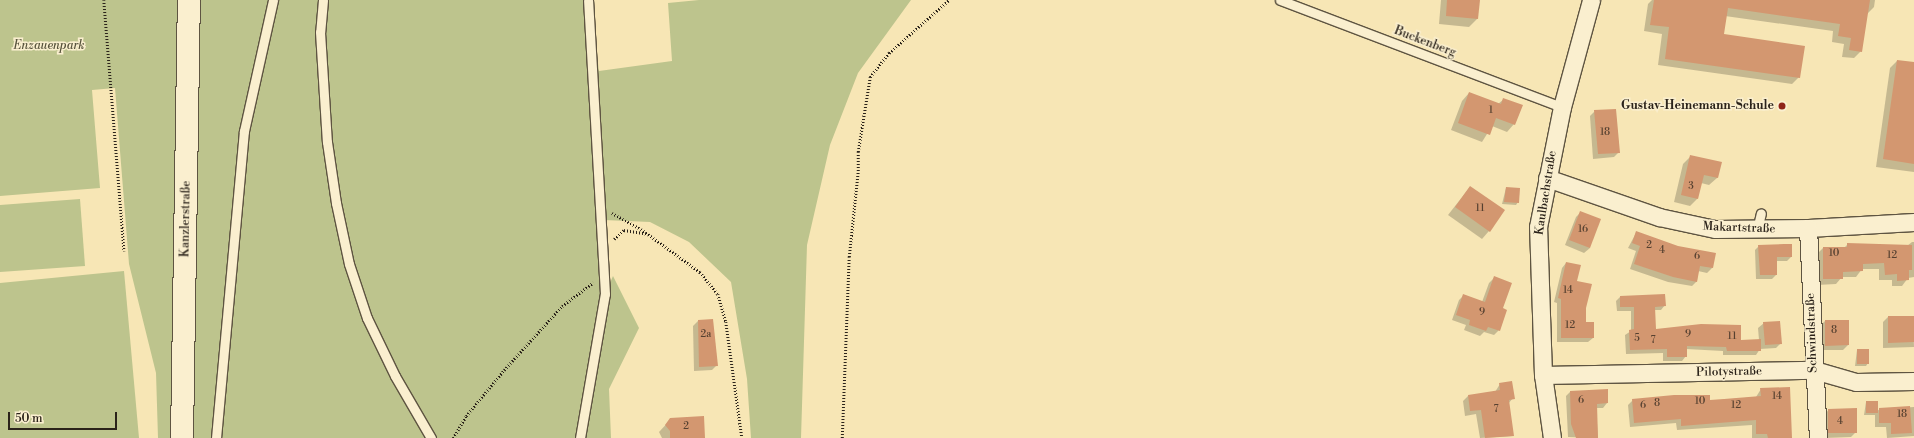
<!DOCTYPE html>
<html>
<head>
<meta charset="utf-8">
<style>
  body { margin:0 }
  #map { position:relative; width:1914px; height:438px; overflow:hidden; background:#f7e6b5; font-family:"Libre Bodoni",serif }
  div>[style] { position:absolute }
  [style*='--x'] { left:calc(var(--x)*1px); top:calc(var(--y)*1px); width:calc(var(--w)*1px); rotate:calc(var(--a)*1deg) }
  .green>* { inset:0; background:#bdc48d }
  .shadow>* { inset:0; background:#0003 }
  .building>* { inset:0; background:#d39770 }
  .path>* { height:2.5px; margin-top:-1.25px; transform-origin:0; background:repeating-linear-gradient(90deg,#2b231a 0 1px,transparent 0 3px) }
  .roads { filter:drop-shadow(1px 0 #5e5441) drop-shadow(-1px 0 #5e5441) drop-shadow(0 1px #5e5441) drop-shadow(0 -1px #5e5441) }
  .lane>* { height:9px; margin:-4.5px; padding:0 4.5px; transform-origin:4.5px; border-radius:4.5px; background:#faefcf }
  .street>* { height:17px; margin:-8.5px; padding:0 8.5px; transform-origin:8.5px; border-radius:8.5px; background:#faefcf }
  .secondary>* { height:22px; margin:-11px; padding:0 11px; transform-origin:11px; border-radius:11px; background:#faefcf }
  .dots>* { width:11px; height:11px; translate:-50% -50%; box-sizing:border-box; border:2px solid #faefcf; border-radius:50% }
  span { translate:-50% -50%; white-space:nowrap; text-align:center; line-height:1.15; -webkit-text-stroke:3px #faefcf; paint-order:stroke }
  .number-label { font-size:10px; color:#554030 }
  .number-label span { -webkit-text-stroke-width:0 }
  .street-label { font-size:12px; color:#2b231a }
  .park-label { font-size:12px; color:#57533c; font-style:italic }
  .poi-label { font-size:12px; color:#2b231a; font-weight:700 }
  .right { translate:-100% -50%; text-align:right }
  .scale { position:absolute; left:8px; top:412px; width:109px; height:18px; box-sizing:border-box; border:2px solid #2b231a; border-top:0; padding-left:5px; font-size:12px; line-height:14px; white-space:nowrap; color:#2b231a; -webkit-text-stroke:3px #faefcf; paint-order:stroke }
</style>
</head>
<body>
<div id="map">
  <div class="green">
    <i style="clip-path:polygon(0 0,590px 0,599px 71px,672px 61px,668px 3px,699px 0,911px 0,858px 73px,830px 145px,807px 245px,801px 438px,751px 438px,747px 379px,731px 282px,689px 242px,650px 222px,604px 220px,606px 292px,613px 276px,639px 328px,609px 389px,611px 438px,158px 438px,156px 373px,129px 264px,115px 88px,92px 90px,100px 188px,0 196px)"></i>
    <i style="clip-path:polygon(80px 199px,85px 266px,0 272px,0 205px)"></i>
    <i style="clip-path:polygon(124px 271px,139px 438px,0 438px,0 283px)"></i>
  </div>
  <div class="shadow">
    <i style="clip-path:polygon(1441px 0,1479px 0,1477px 19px,1469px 27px,1439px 24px)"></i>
    <i style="clip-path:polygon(1652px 0,1875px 0,1874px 7px,1867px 14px,1861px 51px,1854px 58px,1842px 57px,1844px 44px,1832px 42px,1833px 31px,1725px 16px,1723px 35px,1799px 77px,1792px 84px,1658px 65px,1662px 34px,1644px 31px,1648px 4px)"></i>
    <i style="clip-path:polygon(1897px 61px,1914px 63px,1914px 172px,1876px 167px,1890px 68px)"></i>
    <i style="clip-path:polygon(1469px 93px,1498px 104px,1504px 99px,1514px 124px,1507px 132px,1492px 126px,1482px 142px,1451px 130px,1462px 101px)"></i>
    <i style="clip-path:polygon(1595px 111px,1619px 152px,1614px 157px,1593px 159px,1590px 116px)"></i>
    <i style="clip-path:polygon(1691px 156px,1720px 163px,1717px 178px,1709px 185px,1701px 183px,1697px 199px,1690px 206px,1674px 202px,1683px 164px)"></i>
    <i style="clip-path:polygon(1470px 187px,1489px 231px,1482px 239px,1448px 215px)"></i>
    <i style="clip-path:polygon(1506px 188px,1518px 202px,1516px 205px,1502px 204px)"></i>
    <i style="clip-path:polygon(1581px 212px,1590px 248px,1584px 253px,1565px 245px,1576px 217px)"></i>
    <i style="clip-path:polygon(1636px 233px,1678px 247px,1714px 254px,1712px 268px,1707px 273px,1698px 271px,1697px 281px,1692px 286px,1668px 282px,1630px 269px,1636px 251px,1628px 248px)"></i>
    <i style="clip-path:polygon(1912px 242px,1914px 242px,1914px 277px,1908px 278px,1902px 286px,1892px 286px,1892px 280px,1879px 280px,1879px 269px,1862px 269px,1856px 277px,1842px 277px,1836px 284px,1817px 285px,1817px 254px,1823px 248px,1844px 248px,1848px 244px,1907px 246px)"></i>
    <i style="clip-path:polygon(1759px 246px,1791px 257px,1787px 261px,1776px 261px,1776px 275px,1772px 279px,1756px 279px,1755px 250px)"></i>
    <i style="clip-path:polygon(1566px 263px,1576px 281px,1585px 308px,1585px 323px,1593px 338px,1588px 342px,1557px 342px,1557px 303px,1554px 302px,1562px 268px)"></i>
    <i style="clip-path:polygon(1494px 278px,1502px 309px,1499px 330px,1494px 335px,1484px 332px,1480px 336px,1464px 330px,1466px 325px,1452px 320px,1459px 300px,1464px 295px,1482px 302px,1489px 283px)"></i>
    <i style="clip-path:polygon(1620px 297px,1665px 305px,1661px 310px,1654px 310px,1655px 330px,1740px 341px,1759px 340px,1758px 328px,1764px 323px,1781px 343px,1776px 348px,1760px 349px,1756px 355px,1723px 355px,1723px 351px,1686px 349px,1686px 356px,1682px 361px,1663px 361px,1663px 353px,1626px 354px,1625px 335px,1631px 331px,1631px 311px,1617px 311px,1616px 301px)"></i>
    <i style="clip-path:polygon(1888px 317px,1913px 317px,1914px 347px,1883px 348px,1883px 322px)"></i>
    <i style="clip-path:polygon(698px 321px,717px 365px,712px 370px,694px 371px,693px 326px)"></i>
    <i style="clip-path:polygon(1825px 321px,1848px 321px,1848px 345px,1843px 350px,1820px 350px,1820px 326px)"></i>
    <i style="clip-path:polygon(1857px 350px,1868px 363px,1866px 366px,1855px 366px)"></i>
    <i style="clip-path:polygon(1500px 384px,1513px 398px,1508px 404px,1513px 436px,1480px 438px,1476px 414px,1465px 416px,1463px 401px,1468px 396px,1495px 392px)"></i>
    <i style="clip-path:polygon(1761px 389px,1792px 438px,1752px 438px,1752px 425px,1677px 430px,1676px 423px,1630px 427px,1628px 405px,1633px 400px,1709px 401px,1756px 397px)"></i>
    <i style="clip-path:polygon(1607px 390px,1607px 403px,1603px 408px,1596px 408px,1598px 438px,1568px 437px,1566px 396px,1570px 392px)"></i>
    <i style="clip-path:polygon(1866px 402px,1877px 411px,1880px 409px,1914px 407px,1914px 436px,1887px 438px,1886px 427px,1875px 427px,1875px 415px,1864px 415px)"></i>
    <i style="clip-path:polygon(1829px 410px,1856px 432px,1851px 437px,1824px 438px,1823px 415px)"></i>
    <i style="clip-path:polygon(671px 419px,704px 438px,662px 438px,659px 432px)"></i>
  </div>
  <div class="building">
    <i style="clip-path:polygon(1447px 0,1480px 0,1478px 19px,1446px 16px)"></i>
    <i style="clip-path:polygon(1654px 0,1870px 0,1862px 52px,1849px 50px,1851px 38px,1838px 36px,1840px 24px,1728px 8px,1724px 34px,1805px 46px,1800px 78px,1665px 59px,1669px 27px,1650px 25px)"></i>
    <i style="clip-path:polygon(1897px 60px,1914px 62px,1914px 164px,1883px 159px)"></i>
    <i style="clip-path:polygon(1469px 92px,1501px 104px,1503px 98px,1523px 105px,1515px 125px,1496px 118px,1490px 135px,1458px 123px)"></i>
    <i style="clip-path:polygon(1616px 109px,1620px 153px,1598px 154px,1594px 110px)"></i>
    <i style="clip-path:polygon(1690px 155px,1722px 162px,1718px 178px,1704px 175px,1698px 199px,1681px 195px)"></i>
    <i style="clip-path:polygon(1470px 186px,1505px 210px,1490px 232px,1455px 207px)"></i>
    <i style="clip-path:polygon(1506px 187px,1520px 188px,1519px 203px,1504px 202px)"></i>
    <i style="clip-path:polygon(1580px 211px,1601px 219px,1590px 248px,1569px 240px)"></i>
    <i style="clip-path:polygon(1636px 231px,1678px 246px,1716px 253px,1713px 268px,1700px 266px,1697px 282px,1673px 277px,1634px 264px,1640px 246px,1632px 243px)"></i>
    <i style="clip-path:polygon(1847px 243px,1912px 245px,1912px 270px,1909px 270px,1909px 280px,1897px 281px,1897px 274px,1885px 275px,1884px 263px,1863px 264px,1863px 271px,1843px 272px,1843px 279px,1823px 279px,1823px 247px,1847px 247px)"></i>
    <i style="clip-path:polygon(1784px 244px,1792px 244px,1792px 257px,1777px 257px,1777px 275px,1760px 275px,1758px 245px)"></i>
    <i style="clip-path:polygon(1566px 262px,1581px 265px,1577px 281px,1592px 284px,1586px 308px,1586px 322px,1594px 322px,1594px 338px,1561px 338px,1561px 299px,1558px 298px)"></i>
    <i style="clip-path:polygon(1494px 276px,1512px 283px,1503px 308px,1507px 310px,1500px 331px,1488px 327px,1486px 331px,1469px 325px,1470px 320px,1456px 315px,1463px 294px,1485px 302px)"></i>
    <i style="clip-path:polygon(1665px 294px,1666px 306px,1655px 307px,1656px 329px,1701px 324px,1741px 325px,1741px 340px,1761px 339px,1761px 351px,1727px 351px,1726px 347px,1687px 346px,1687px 357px,1667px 357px,1667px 349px,1630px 350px,1629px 330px,1634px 329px,1634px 307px,1620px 307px,1620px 296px)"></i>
    <i style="clip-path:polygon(1888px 316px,1914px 316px,1914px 342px,1888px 343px)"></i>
    <i style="clip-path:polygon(713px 319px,718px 366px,699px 367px,698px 320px)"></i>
    <i style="clip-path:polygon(1825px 320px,1849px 320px,1849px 345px,1825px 346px)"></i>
    <i style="clip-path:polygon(1780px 321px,1782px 344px,1765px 345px,1763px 322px)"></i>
    <i style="clip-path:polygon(1857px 349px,1869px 349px,1869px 364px,1857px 364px)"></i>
    <i style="clip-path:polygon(1512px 381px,1515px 399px,1509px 400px,1514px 436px,1485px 438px,1481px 410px,1470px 411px,1468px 395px,1500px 390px,1499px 383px)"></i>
    <i style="clip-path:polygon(1790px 387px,1792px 438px,1768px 438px,1767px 434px,1756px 434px,1756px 420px,1681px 426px,1681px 419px,1634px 423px,1632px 399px,1674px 395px,1710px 395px,1710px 400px,1724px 399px,1761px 396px,1760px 388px)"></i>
    <i style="clip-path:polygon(1608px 389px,1608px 403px,1597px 404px,1598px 438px,1576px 438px,1571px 424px,1570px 391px)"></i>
    <i style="clip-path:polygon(1866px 401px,1878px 401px,1878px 413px,1866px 413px)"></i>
    <i style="clip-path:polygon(1910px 406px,1912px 433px,1891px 434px,1891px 423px,1879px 423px,1879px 408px)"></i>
    <i style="clip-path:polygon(1857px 408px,1857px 433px,1828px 433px,1828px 409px)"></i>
    <i style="clip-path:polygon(704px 416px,705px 438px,670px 438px,670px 431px,665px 425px,670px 418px)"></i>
  </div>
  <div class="path">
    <i style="--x:104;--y:0;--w:252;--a:85.4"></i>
    <i style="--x:612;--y:213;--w:33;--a:29"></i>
    <i style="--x:641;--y:229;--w:73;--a:36.1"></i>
    <i style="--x:700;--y:272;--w:28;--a:51"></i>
    <i style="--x:718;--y:294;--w:29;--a:74"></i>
    <i style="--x:726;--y:322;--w:117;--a:82.1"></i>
    <i style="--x:614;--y:239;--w:13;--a:-42"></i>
    <i style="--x:624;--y:230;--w:24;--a:9"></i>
    <i style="--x:453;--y:438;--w:26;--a:-59"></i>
    <i style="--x:466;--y:416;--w:60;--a:-50.4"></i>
    <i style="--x:504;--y:370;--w:86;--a:-47.8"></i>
    <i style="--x:562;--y:306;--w:39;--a:-37"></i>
    <i style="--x:842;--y:438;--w:181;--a:-87.8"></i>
    <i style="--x:849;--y:257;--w:86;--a:-84"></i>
    <i style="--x:858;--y:171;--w:19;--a:-90"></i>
    <i style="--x:858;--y:152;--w:76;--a:-80.9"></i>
    <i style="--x:870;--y:77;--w:31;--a:-52"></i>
    <i style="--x:889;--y:53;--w:80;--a:-41.5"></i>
  </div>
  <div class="roads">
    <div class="lane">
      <i style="--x:323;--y:0;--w:32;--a:95"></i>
      <i style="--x:320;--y:32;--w:110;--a:86.4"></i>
      <i style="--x:327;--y:142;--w:62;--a:81.6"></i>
      <i style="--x:336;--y:203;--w:62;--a:78"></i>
      <i style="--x:349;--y:264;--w:57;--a:71.6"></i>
      <i style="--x:367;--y:318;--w:64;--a:64.2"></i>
      <i style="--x:395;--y:376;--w:72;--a:59.9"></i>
      <i style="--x:1280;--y:0;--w:302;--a:20.8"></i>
      <i style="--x:1757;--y:230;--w:17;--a:-77"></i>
      <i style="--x:216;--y:438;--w:308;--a:-84.8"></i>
      <i style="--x:244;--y:131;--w:134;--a:-77.5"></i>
      <i style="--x:580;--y:438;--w:146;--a:-80.2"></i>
      <i style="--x:605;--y:294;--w:294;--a:-93.3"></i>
    </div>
    <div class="street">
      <i style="--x:1547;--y:178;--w:119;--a:19.2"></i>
      <i style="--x:1659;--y:217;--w:57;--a:12.1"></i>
      <i style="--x:1715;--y:229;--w:93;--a:-0.6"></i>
      <i style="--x:1808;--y:228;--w:106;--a:-3.2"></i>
      <i style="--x:1808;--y:228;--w:210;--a:87.3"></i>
      <i style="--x:1543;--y:375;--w:271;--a:-1.1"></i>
      <i style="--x:1814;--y:370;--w:44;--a:15.9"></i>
      <i style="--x:1856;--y:382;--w:58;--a:-1"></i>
      <i style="--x:1552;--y:438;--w:64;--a:-98.1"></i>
      <i style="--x:1543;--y:375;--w:148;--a:-91.9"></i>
      <i style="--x:1538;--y:227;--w:122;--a:-78.7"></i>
      <i style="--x:1562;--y:107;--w:111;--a:-74.8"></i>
    </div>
    <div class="secondary">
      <i style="--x:182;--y:438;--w:438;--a:-89.1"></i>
    </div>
  </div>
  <div class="dots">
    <i style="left:1782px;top:106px;background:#8f2418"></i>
  </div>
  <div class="number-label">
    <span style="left:1491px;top:111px">1</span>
    <span style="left:1605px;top:133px">18</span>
    <span style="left:1691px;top:187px">3</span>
    <span style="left:1480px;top:209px">11</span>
    <span style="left:1583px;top:230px">16</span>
    <span style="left:1649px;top:246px">2</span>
    <span style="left:1662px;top:251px">4</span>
    <span style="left:1834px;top:254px">10</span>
    <span style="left:1892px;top:256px">12</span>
    <span style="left:1697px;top:257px">6</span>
    <span style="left:1568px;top:291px">14</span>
    <span style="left:1482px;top:313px">9</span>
    <span style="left:1570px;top:326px">12</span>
    <span style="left:1834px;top:331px">8</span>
    <span style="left:706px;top:335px">2a</span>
    <span style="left:1688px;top:335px">9</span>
    <span style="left:1732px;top:337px">11</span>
    <span style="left:1637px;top:339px">5</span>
    <span style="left:1653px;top:341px">7</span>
    <span style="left:1777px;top:397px">14</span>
    <span style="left:1581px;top:401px">6</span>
    <span style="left:1700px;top:402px">10</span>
    <span style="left:1657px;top:404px">8</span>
    <span style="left:1643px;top:406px">6</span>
    <span style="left:1736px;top:406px">12</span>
    <span style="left:1496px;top:410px">7</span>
    <span style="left:1902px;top:415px">18</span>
    <span style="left:1840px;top:422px">4</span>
    <span style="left:686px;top:427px">2</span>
  </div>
  <div class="street-label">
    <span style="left:1425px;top:42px;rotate:21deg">Buckenberg</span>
    <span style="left:1546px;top:193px;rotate:-81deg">Kaulbachstraße</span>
    <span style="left:186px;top:219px;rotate:-89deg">Kanzlerstraße</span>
    <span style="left:1739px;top:228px;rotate:2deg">Makartstraße</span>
    <span style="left:1812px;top:333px;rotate:-92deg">Schwindstraße</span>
    <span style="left:1729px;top:372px;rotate:-1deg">Pilotystraße</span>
  </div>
  <div class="park-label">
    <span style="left:49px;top:46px">Enzauenpark</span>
  </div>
  <div class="poi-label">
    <span class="right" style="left:1774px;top:106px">Gustav-Heinemann-Schule</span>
  </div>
  <div class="scale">50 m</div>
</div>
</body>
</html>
